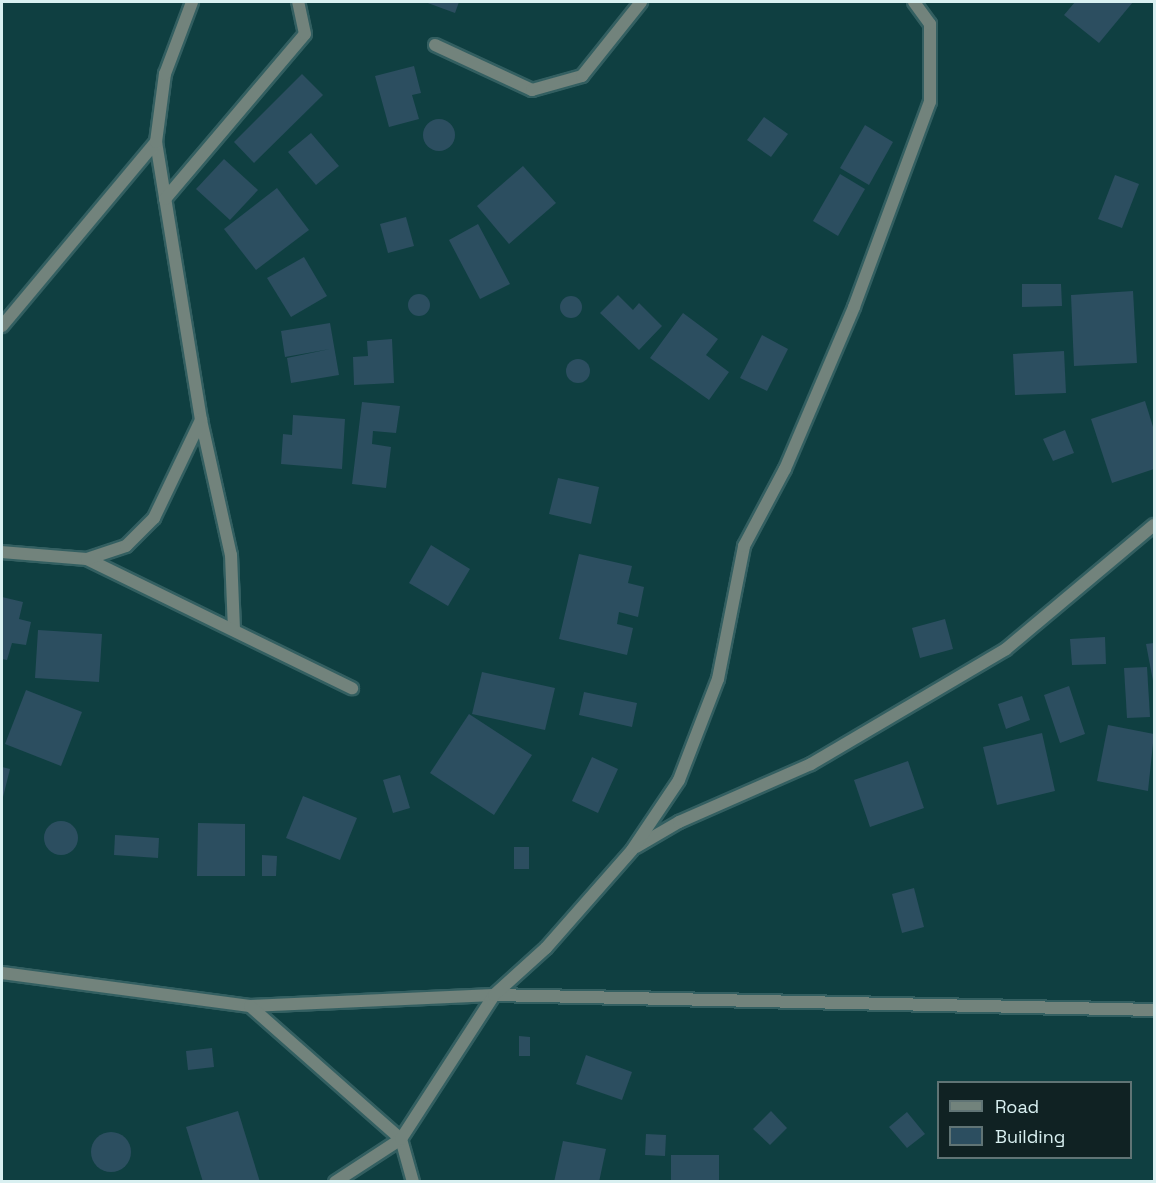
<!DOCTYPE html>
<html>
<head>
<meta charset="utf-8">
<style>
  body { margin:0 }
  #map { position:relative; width:1156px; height:1183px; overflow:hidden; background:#0f3f41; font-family:"Space Grotesk",sans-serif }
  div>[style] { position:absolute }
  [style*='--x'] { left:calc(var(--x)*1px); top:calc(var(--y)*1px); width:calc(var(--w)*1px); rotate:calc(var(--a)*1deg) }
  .building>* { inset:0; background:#2c4e60 }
  .round { border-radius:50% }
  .roads { filter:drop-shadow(2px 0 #335f61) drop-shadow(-2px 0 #335f61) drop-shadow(0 2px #335f61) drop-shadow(0 -2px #335f61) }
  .street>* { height:12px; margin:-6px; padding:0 6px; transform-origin:6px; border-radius:6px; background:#72837c }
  span { translate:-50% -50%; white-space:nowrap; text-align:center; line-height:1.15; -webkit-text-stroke:5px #102223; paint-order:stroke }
  .frame { position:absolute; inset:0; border:3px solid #d9f0f1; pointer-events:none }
  .legend { position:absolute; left:937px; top:1081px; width:195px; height:78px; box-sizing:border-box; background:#102223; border:2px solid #607475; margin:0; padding:8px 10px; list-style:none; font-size:18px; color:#d9f0f1 }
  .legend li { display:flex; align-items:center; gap:12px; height:30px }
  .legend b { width:30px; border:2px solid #607475 }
</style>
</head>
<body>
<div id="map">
  <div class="building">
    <i style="clip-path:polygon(425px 2px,459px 2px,455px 13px)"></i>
    <i style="clip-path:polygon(1075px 2px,1133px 2px,1099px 43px,1064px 15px)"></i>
    <i style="clip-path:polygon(414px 66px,421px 93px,412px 95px,419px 119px,389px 127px,375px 76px)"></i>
    <i style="clip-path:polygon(302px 74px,323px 95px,254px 163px,234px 142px)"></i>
    <i style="clip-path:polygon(764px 117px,788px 134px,771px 157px,747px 140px)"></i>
    <i class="round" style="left:423px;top:119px;width:32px;height:32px"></i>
    <i style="clip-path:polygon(865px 125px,893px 142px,869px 185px,840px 168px)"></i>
    <i style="clip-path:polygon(311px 133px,339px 166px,316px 185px,288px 152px)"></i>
    <i style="clip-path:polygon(224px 159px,258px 190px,230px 220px,196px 189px)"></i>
    <i style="clip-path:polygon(523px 166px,556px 203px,509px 244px,477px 206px)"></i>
    <i style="clip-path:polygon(840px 174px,865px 189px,838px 236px,813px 221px)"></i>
    <i style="clip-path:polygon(1115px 175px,1139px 184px,1122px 228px,1098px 219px)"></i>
    <i style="clip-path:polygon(277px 188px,309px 230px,256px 270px,224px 229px)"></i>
    <i style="clip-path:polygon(406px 217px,414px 246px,388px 253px,380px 224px)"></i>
    <i style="clip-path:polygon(478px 224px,510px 284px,480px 299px,449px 240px)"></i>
    <i style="clip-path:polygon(304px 257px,327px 296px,291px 317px,267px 278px)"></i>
    <i style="clip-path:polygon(1022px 284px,1061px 284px,1062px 306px,1022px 307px)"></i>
    <i style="clip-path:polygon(1133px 291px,1137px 363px,1074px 366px,1071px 295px)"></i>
    <i class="round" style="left:408px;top:294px;width:22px;height:22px"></i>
    <i style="clip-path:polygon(618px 295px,633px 310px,639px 303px,662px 326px,639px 350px,600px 313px)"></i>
    <i class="round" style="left:560px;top:296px;width:22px;height:22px"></i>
    <i style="clip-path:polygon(683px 313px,718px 339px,706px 355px,729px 372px,709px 400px,650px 358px)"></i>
    <i style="clip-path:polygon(330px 323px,339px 375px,291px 383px,287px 358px,330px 349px,285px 357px,281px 331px)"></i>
    <i style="clip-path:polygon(762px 335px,788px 349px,767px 391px,740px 378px)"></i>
    <i style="clip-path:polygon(392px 339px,394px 383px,354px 385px,353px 357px,368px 356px,367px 341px)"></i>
    <i style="clip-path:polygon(1064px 351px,1066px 393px,1015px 395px,1013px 354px)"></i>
    <i class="round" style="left:566px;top:359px;width:24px;height:24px"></i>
    <i style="clip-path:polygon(1145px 401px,1154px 430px,1154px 469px,1112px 483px,1091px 419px)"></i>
    <i style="clip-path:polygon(362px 402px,400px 406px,396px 433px,373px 431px,372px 444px,391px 447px,386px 488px,352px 484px)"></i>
    <i style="clip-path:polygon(293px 415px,345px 419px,342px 469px,281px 464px,283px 434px,292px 435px)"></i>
    <i style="clip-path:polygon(1065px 430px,1074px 453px,1053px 461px,1043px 439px)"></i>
    <i style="clip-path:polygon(558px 478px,599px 487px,591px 524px,549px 514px)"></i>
    <i style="clip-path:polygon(431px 545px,470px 569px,448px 606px,409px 583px)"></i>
    <i style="clip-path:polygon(579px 554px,632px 566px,628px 583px,644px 587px,638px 617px,619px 612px,617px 624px,633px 628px,627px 655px,559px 639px)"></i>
    <i style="clip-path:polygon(2px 597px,23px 602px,19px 619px,31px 622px,26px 645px,12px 643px,7px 660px,2px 659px)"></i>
    <i style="clip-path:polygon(945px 619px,953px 649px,920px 658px,912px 628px)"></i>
    <i style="clip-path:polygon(38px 630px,102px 634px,99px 682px,35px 678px)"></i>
    <i style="clip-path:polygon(1105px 637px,1106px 664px,1072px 665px,1070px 639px)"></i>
    <i style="clip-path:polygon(1154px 643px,1154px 680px,1153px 681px,1146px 644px)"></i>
    <i style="clip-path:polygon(1147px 667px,1150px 717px,1127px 718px,1124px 668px)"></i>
    <i style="clip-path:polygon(482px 672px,555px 688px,545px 730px,472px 714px)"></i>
    <i style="clip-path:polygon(1069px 686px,1085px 734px,1060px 743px,1044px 695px)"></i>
    <i style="clip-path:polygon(26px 690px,82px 712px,61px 766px,5px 744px)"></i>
    <i style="clip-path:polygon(584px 692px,637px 703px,632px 727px,579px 715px)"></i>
    <i style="clip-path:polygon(1022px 696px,1030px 720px,1006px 729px,998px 704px)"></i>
    <i style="clip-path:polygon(469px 714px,532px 755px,494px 815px,430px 773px)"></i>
    <i style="clip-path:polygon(1108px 725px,1154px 734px,1148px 791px,1097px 781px)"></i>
    <i style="clip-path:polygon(1042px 733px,1055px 791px,997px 805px,983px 747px)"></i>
    <i style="clip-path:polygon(592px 757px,618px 769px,598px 813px,572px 801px)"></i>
    <i style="clip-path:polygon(908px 761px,924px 808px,870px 827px,854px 780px)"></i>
    <i style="clip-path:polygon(2px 767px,10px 769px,2px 801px)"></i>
    <i style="clip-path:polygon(400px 775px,410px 808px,393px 813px,383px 780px)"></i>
    <i style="clip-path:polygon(303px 796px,357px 818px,340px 860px,286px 838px)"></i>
    <i class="round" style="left:44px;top:821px;width:34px;height:34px"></i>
    <i style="clip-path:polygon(198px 823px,245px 824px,245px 876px,197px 876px)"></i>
    <i style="clip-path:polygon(115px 835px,159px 838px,158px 858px,114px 855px)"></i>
    <i style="clip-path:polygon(514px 847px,529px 847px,529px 869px,514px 869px)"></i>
    <i style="clip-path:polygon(262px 855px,277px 856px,276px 876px,262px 876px)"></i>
    <i style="clip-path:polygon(914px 888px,924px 927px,902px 933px,892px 894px)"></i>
    <i style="clip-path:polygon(519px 1036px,530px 1037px,530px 1056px,519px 1056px)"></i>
    <i style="clip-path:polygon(212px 1048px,214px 1067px,188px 1070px,186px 1051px)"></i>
    <i style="clip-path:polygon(586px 1055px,632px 1072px,622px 1100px,576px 1084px)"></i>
    <i style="clip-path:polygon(238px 1111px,260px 1182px,203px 1182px,186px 1127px)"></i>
    <i style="clip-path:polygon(771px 1111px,787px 1128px,770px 1145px,753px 1129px)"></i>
    <i style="clip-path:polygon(907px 1112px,925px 1134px,907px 1148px,889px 1127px)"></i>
    <i class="round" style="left:91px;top:1132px;width:40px;height:40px"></i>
    <i style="clip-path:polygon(646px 1134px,666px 1135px,665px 1156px,645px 1155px)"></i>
    <i style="clip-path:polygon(563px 1141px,606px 1149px,599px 1182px,554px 1182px)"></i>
    <i style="clip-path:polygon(671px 1155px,719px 1155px,719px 1182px,671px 1182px)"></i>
  </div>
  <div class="roads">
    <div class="street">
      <i style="--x:435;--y:45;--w:107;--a:24.9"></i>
      <i style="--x:532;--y:90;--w:52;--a:-15.6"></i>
      <i style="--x:582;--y:76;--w:95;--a:-51.4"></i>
      <i style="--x:156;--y:142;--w:282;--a:80.8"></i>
      <i style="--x:201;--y:420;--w:138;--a:77.5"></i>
      <i style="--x:231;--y:555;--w:74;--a:87.7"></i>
      <i style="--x:165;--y:199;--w:216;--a:-49.7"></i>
      <i style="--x:305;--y:34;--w:33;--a:-102"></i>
      <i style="--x:2;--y:326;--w:240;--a:-50.1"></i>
      <i style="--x:156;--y:142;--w:69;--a:-82.5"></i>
      <i style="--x:165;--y:74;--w:77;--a:-69.4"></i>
      <i style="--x:2;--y:552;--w:85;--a:4.7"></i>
      <i style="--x:87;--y:559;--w:295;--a:26"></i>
      <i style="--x:87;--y:559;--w:41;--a:-18.4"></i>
      <i style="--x:126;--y:546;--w:40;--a:-45"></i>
      <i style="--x:154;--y:518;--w:109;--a:-64.4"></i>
      <i style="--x:636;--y:847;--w:50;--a:-30.2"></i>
      <i style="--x:679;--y:822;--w:144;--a:-23.7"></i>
      <i style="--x:811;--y:764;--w:226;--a:-30.5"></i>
      <i style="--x:1006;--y:649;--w:193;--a:-40"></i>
      <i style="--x:2;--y:973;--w:250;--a:7.6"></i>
      <i style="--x:250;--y:1006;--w:244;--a:-2.6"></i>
      <i style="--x:494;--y:995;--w:660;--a:1.3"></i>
      <i style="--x:250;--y:1006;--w:201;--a:41.4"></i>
      <i style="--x:401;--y:1139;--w:45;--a:74.4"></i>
      <i style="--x:335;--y:1182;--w:79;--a:-33.1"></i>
      <i style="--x:401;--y:1139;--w:171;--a:-57.1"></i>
      <i style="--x:494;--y:995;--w:70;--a:-42.1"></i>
      <i style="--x:546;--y:948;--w:130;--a:-48.7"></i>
      <i style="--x:632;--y:850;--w:84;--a:-56.1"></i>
      <i style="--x:679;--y:780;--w:108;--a:-68.9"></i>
      <i style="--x:718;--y:679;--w:136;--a:-78.9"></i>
      <i style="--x:744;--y:546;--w:87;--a:-62"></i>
      <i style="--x:785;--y:469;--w:176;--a:-66.9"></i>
      <i style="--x:854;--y:307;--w:219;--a:-69.7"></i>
      <i style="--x:930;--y:102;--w:78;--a:-90"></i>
      <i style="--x:930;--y:24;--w:27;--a:-126"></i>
    </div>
  </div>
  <div class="frame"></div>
  <ul class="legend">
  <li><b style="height:8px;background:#72837c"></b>Road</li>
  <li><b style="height:16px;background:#2c4e60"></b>Building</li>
  </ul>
</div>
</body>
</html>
